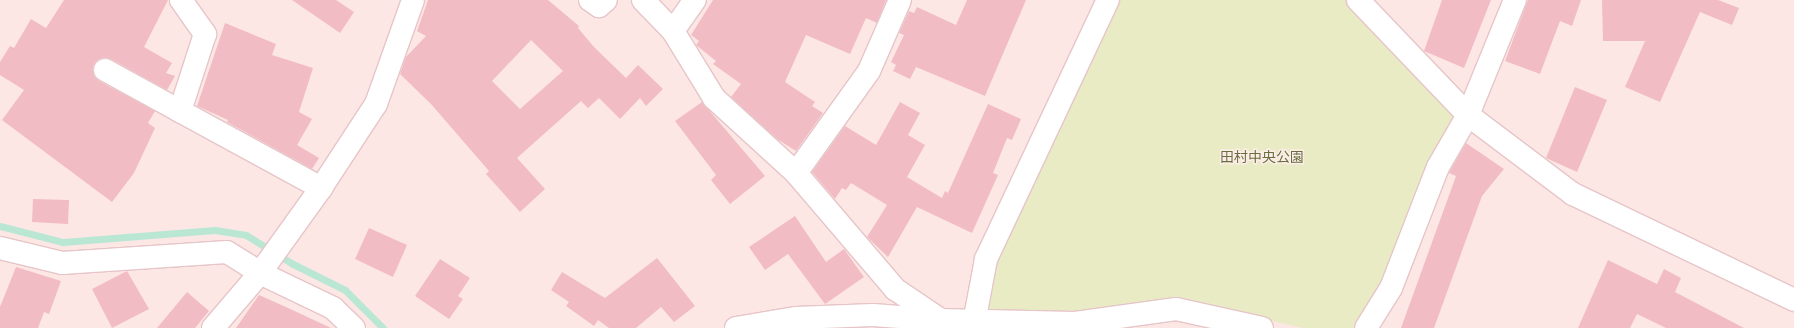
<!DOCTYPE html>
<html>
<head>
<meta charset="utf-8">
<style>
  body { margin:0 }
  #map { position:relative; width:1794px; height:328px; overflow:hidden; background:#fde7e5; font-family:"DM Sans","Noto Sans JP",sans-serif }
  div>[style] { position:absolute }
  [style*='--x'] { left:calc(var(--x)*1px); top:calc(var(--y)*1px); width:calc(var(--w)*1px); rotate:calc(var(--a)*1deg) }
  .green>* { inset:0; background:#e8ebc3 }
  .stream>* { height:7px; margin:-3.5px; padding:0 3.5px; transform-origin:3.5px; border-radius:3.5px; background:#b9e7d4 }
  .building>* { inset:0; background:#f2bcc4 }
  .roads { filter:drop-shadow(1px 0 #e6c5c8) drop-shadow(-1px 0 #e6c5c8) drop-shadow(0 1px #e6c5c8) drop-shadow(0 -1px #e6c5c8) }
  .minor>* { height:22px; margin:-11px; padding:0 11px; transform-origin:11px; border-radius:11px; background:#fff }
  span { translate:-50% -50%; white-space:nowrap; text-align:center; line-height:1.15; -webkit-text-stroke:3px #ffedeb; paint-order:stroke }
  .park-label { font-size:14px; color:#67703c }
</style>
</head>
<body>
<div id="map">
  <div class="green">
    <i style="clip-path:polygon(1116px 0,1347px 0,1456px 117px,1383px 286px,1357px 328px,1303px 328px,1178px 300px,1076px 315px,984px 315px,996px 262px)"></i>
  </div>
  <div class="stream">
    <i style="--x:0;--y:226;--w:65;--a:14.3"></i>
    <i style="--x:63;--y:242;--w:152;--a:-4.5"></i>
    <i style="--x:215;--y:230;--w:31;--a:9"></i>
    <i style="--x:246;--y:235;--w:55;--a:31.7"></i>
    <i style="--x:293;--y:264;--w:58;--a:26.6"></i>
    <i style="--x:345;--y:290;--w:54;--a:45"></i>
  </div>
  <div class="building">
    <i style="clip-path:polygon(64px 0,168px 0,144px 47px,172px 63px,166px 73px,175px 76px,167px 90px,111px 59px,99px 59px,94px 64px,93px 71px,99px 81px,155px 111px,148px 123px,155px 128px,134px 173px,112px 202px,2px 120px,24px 90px,0 75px,0 62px,10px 46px,14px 48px,31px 19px,46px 28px)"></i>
    <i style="clip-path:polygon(292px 0,336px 0,354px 12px,340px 33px)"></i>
    <i style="clip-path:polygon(evenodd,428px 0,548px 0,579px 26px,578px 28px,594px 47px,626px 78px,638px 65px,663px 89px,646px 106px,640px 98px,620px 119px,599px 98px,588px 108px,581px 101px,517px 158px,545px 189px,520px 212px,486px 174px,489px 171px,431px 104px,400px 74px,406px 57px,426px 36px,417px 31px,428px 0,531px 40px,563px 71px,520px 109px,492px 81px,531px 40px)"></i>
    <i style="clip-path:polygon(713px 0,886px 0,877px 23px,866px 18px,850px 54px,806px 35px,785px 82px,815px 102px,812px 106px,823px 113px,796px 151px,777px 139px,731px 97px,741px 84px,713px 64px,716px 61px,696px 45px,699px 41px,691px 35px)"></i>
    <i style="clip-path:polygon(967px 0,1026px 0,985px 96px,916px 67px,910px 79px,893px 71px,896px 65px,891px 62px,904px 35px,899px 33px,909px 11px,914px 13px,917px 7px,956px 25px)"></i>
    <i style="clip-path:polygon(1442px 0,1491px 0,1464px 68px,1424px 51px)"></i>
    <i style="clip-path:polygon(1528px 0,1581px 0,1572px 26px,1560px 21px,1540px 74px,1505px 61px)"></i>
    <i style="clip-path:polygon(1602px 0,1718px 0,1739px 8px,1732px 25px,1700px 12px,1660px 102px,1625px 87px,1645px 41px,1603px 41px)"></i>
    <i style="clip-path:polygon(225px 23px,276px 44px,272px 55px,313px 68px,299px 112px,312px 119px,297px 145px,319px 158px,312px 169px,227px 122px,228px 120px,197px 106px)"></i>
    <i style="clip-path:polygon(1575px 87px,1607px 100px,1577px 172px,1546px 158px)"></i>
    <i style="clip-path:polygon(702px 102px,765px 176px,730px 204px,711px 180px,716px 175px,675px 121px)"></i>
    <i style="clip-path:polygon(900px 102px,920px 113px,908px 135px,925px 145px,907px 177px,942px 198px,945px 191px,948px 193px,988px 104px,1021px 119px,1012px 140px,1007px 138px,993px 173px,998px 175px,972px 233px,917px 207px,888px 257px,867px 237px,887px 205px,851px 183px,846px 190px,842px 188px,835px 199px,812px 172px,845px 126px,876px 145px)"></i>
    <i style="clip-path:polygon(1466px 143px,1504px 169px,1482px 196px,1434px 328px,1401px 328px,1456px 176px,1449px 173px)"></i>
    <i style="clip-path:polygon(33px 199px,69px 200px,68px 224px,32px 222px)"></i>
    <i style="clip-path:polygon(795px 216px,826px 262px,844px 249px,864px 277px,825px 304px,788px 254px,765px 270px,749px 247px)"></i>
    <i style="clip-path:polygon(369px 228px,407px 245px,393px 277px,355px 259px)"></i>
    <i style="clip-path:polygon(657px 258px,695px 306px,674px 322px,661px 307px,636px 328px,609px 328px,598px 320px,594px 326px,566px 306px,569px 302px,551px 290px,562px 272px,605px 298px)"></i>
    <i style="clip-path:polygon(440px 259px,470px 278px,458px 296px,463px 299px,449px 319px,415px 296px)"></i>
    <i style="clip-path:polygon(1608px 260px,1657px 284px,1664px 269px,1681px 278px,1675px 292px,1744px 328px,1666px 328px,1637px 314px,1630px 328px,1578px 328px)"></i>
    <i style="clip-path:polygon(16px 267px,61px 281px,49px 314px,44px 312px,38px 328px,0 328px,0 307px)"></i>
    <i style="clip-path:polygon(127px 271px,149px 309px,112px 328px,92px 289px)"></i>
    <i style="clip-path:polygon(187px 292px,209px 311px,195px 328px,157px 328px)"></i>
    <i style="clip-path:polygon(259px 295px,286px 307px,331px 328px,236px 328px)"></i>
  </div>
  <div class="roads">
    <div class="minor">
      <i style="--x:181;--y:0;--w:42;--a:54.8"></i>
      <i style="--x:205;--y:34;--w:81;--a:108"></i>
      <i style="--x:180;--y:111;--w:161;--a:28.6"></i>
      <i style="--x:590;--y:0;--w:11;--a:34"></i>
      <i style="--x:599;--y:6;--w:9;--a:-41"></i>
      <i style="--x:643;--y:0;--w:43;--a:45.9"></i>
      <i style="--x:673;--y:31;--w:79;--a:58.5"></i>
      <i style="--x:714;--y:98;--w:111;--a:42.4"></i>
      <i style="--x:796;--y:173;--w:153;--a:49.5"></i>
      <i style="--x:895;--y:289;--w:55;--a:34"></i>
      <i style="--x:941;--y:320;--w:134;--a:1.3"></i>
      <i style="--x:1075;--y:323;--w:102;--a:-7.9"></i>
      <i style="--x:1176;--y:309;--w:88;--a:12.5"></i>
      <i style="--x:1358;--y:0;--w:159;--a:46.3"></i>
      <i style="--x:1468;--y:115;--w:131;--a:37"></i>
      <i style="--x:1573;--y:194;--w:245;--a:25.6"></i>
      <i style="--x:673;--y:31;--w:38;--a:-55"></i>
      <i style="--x:105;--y:70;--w:85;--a:28.7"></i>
      <i style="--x:796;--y:173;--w:125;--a:-54.4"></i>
      <i style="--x:869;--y:71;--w:77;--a:-66.4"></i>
      <i style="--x:0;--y:248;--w:64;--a:13.6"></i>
      <i style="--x:62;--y:263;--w:165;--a:-3.8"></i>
      <i style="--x:227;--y:252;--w:39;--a:32"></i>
      <i style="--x:260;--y:273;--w:81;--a:25.6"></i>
      <i style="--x:333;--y:308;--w:29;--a:44"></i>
      <i style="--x:213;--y:328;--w:72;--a:-49.5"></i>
      <i style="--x:260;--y:273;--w:105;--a:-54.3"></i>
      <i style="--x:321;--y:188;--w:100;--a:-56.8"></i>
      <i style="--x:376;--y:104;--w:110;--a:-70.4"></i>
      <i style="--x:736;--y:328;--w:61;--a:-9.5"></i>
      <i style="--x:796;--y:318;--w:77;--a:-2.2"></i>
      <i style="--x:873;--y:315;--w:67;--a:4.3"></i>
      <i style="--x:973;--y:328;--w:70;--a:-79.3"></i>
      <i style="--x:986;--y:259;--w:286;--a:-64.8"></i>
      <i style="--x:1366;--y:328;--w:47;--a:-58"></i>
      <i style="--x:1391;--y:288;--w:130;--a:-68.8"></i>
      <i style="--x:1438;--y:167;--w:60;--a:-60"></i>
      <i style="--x:1468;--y:115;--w:124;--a:-67.8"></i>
    </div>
  </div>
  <div class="park-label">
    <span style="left:1262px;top:157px">田村中央公園</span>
  </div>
</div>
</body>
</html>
